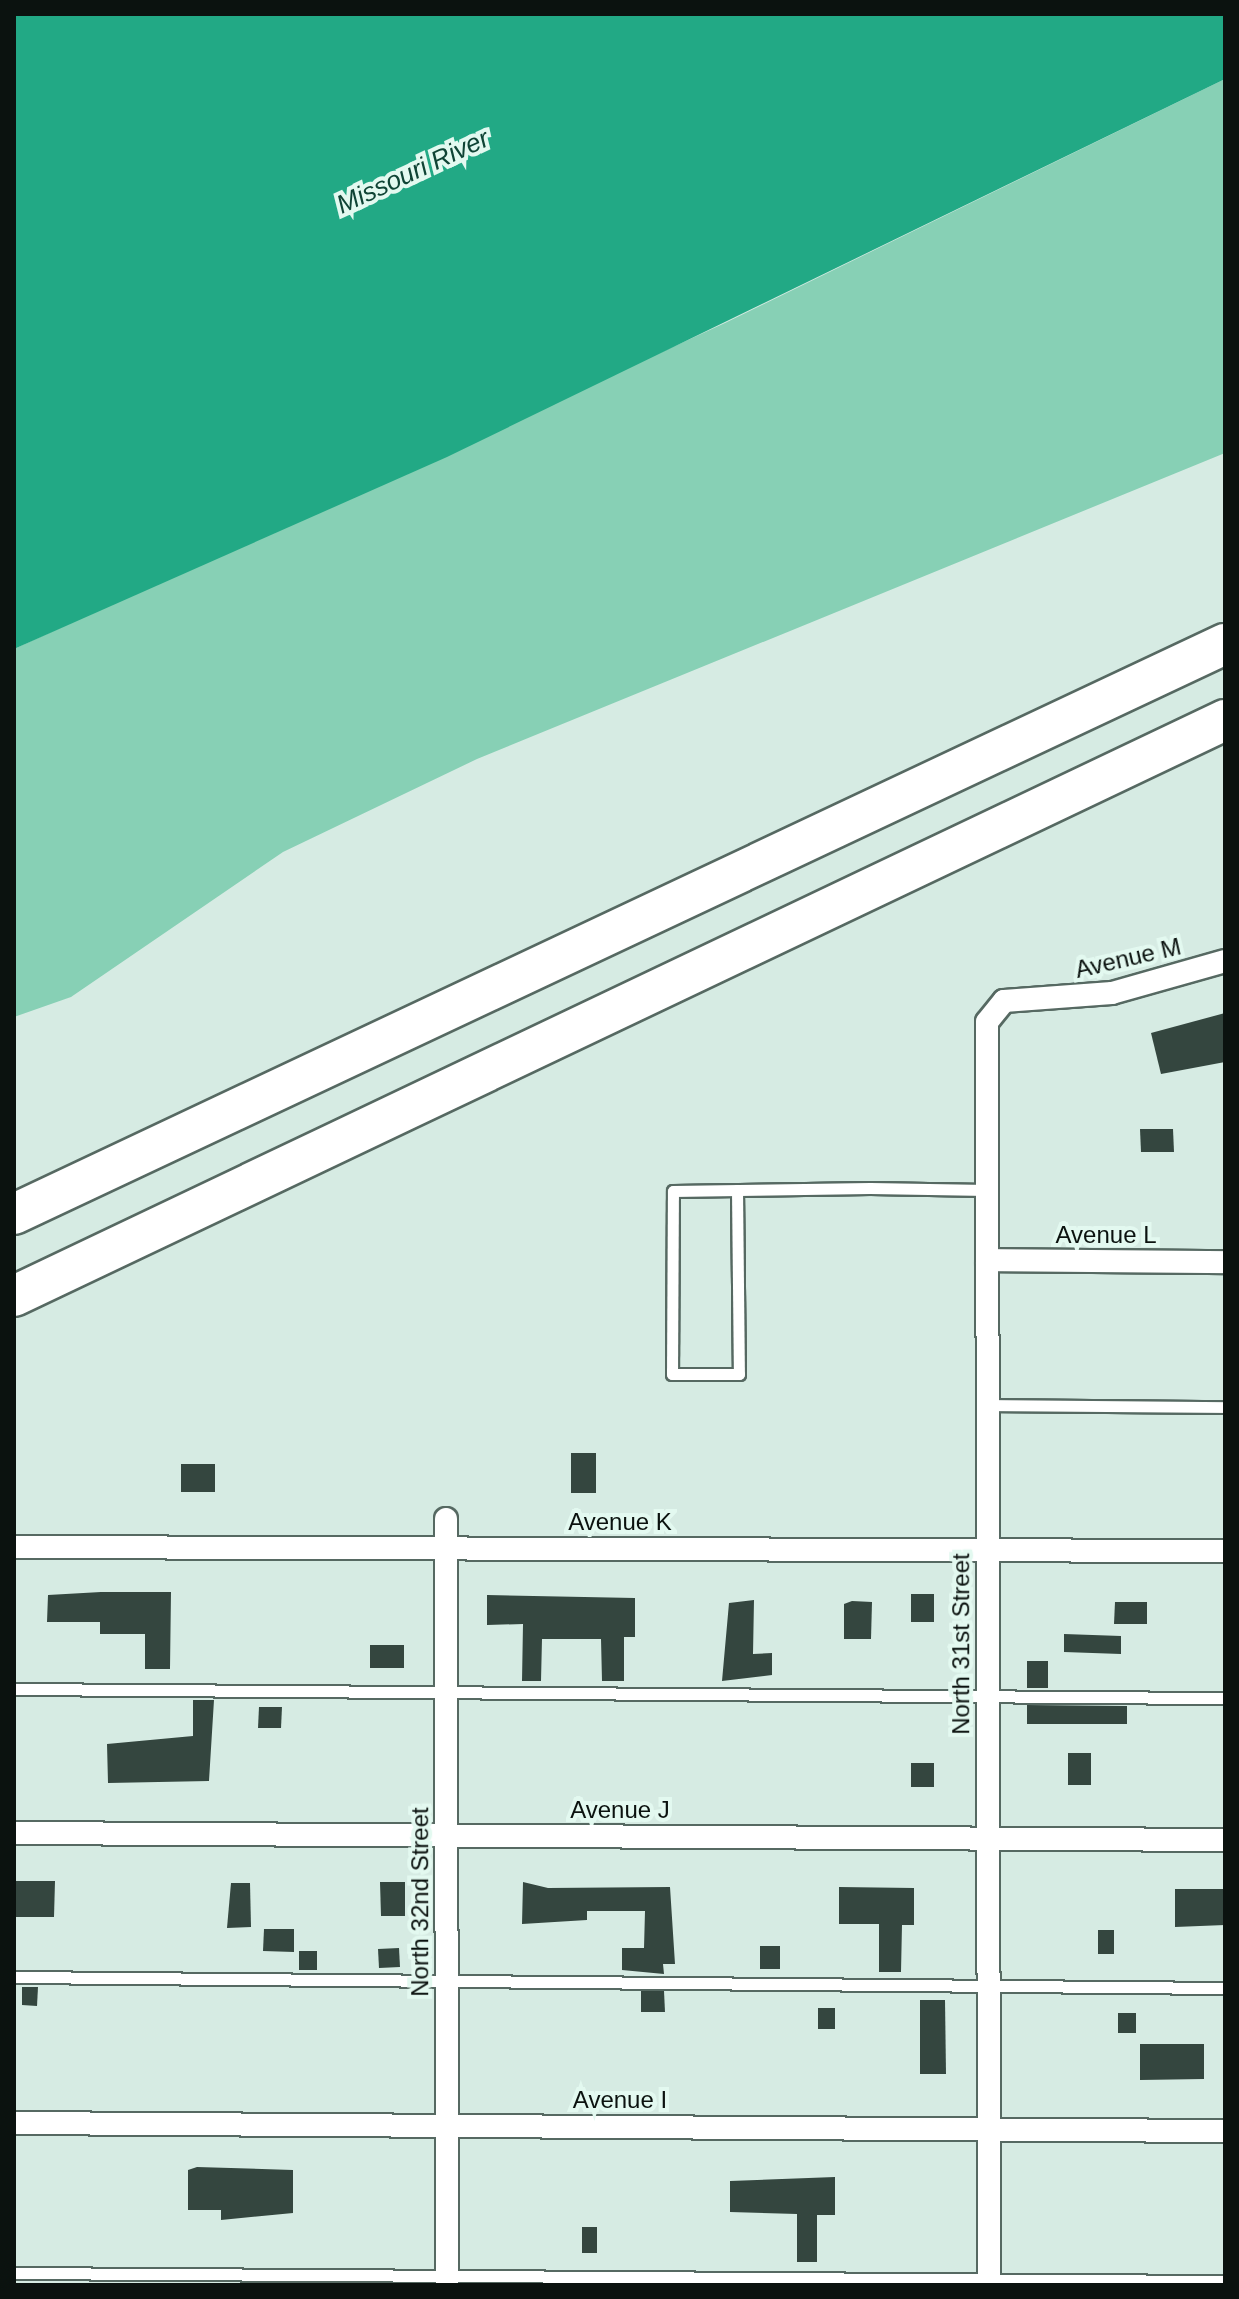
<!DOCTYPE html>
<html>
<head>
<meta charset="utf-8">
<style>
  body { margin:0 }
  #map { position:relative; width:1239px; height:2299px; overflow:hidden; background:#d6ebe3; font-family:Arial,sans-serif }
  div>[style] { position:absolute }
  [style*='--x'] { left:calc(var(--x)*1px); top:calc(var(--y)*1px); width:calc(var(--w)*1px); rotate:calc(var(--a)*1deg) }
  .green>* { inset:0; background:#87d0b5 }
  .water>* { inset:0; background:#22a985 }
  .building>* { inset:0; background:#34463f }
  .roads { filter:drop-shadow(2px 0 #566962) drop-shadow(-2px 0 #566962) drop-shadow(0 2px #566962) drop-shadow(0 -2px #566962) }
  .lane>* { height:11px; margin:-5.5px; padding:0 5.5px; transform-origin:5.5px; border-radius:5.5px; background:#fff }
  .street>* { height:22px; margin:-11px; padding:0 11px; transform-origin:11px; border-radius:11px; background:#fff }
  .highway>* { height:40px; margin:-20px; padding:0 20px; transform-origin:20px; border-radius:20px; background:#fff }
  span { translate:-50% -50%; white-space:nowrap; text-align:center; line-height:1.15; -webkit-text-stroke:8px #e3f9f0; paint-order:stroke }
  .street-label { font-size:24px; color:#0b120f }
  .water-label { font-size:26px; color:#0f4435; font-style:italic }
  .frame { position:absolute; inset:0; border:16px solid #0b120f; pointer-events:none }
</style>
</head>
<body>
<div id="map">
  <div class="green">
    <i style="clip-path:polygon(1225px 79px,1225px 453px,477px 759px,283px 852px,71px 997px,14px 1017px,14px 649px,725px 323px)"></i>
  </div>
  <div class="water">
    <i style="clip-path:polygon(14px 14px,1225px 14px,1225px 79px,447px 457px,14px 649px)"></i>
  </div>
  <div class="building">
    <i style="clip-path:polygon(1225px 1013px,1225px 1062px,1161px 1074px,1151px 1033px)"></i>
    <i style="clip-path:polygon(1140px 1129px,1173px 1129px,1174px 1152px,1141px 1152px)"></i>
    <i style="clip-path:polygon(571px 1453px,596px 1453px,596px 1493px,571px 1493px)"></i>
    <i style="clip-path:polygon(181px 1464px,215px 1464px,215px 1492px,181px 1492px)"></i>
    <i style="clip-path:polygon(101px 1592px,171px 1592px,170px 1669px,145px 1669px,145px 1634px,100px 1634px,100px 1622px,47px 1622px,48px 1595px)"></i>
    <i style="clip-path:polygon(911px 1594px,934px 1594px,934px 1622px,911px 1622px)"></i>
    <i style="clip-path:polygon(487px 1595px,635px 1598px,635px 1637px,624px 1637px,624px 1681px,602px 1681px,601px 1639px,542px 1639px,541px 1681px,522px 1681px,523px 1624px,487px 1625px)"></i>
    <i style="clip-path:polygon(754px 1600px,753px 1654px,772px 1653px,772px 1675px,722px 1681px,729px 1603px)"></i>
    <i style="clip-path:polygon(852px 1601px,872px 1602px,871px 1639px,844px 1639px,844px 1604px)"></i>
    <i style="clip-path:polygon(1115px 1602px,1147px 1602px,1147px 1624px,1114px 1624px)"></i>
    <i style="clip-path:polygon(1064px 1634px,1121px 1636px,1121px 1654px,1064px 1652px)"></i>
    <i style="clip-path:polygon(370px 1645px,404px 1645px,404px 1668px,370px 1668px)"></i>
    <i style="clip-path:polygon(1027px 1661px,1048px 1661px,1048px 1688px,1027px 1688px)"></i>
    <i style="clip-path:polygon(193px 1700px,214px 1700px,209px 1781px,108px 1783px,107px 1744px,193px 1736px)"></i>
    <i style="clip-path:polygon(1027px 1705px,1127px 1706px,1127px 1724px,1027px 1724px)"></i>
    <i style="clip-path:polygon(259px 1707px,282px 1707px,281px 1728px,258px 1728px)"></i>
    <i style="clip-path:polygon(1068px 1753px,1091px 1753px,1091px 1785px,1068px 1785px)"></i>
    <i style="clip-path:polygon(911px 1763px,934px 1763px,934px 1787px,911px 1787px)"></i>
    <i style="clip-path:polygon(14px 1881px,55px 1881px,54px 1917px,14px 1917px)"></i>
    <i style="clip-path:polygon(380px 1882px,405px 1882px,405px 1916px,381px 1916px)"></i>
    <i style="clip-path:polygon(523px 1882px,548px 1888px,670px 1887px,675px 1964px,663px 1964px,664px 1974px,622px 1970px,622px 1948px,644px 1948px,645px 1911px,587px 1911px,587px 1920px,522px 1924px)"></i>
    <i style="clip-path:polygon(231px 1883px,250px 1883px,251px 1927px,227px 1928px)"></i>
    <i style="clip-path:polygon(839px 1887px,914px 1888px,914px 1925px,902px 1925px,901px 1972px,879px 1972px,879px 1924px,839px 1924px)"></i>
    <i style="clip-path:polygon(1175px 1889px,1225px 1889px,1225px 1925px,1175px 1927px)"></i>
    <i style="clip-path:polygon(264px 1929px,294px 1929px,294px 1952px,263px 1951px)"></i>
    <i style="clip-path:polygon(1098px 1930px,1114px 1930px,1114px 1954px,1098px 1954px)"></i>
    <i style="clip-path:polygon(760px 1946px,780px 1946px,780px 1969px,760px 1969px)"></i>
    <i style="clip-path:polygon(399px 1948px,400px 1967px,379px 1968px,378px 1949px)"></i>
    <i style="clip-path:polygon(299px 1951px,317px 1951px,317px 1970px,299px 1970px)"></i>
    <i style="clip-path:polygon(22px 1987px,38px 1987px,37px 2006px,22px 2005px)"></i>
    <i style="clip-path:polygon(641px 1991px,664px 1991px,665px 2012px,641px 2012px)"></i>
    <i style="clip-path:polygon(920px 2000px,945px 2000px,946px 2074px,920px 2074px)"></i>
    <i style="clip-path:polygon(818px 2008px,835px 2008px,835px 2029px,818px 2029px)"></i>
    <i style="clip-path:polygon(1118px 2013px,1136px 2013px,1136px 2033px,1118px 2033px)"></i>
    <i style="clip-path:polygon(1140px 2044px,1204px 2044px,1204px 2079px,1140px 2080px)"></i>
    <i style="clip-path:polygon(197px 2167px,293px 2170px,293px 2213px,221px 2220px,221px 2210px,188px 2210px,188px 2170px)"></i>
    <i style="clip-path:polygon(835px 2177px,835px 2215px,817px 2215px,817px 2262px,797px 2262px,797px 2214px,730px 2212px,730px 2181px)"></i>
    <i style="clip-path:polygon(582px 2227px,597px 2227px,597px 2253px,582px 2253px)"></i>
  </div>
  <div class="roads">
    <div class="lane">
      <i style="--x:737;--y:1190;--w:184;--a:89.4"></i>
      <i style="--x:739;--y:1374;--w:67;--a:180"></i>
      <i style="--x:672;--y:1374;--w:183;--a:-89.7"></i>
      <i style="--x:673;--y:1191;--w:197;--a:-0.9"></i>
      <i style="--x:870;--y:1188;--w:117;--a:1"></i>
      <i style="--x:987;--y:1405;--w:238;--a:0.5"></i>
      <i style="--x:14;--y:1689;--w:1211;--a:0.43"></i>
      <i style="--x:14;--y:1977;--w:1211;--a:0.52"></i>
      <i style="--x:14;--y:2273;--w:1211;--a:0.38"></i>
    </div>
    <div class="street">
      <i style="--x:987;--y:1260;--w:238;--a:0.5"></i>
      <i style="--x:446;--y:1519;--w:766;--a:89.93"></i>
      <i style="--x:14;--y:1547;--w:1211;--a:0.19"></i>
      <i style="--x:14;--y:1833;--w:1211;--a:0.33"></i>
      <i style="--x:14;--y:2123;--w:1211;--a:0.38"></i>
      <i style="--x:989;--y:2285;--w:1263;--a:-90.09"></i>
      <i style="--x:987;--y:1022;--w:27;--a:-51"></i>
      <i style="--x:1004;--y:1001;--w:108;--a:-4.2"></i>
      <i style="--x:1112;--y:993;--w:117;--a:-15.8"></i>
    </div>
    <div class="highway">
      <i style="--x:14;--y:1214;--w:1338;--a:-25.21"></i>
      <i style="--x:14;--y:1296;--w:1341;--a:-25.44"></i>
    </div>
  </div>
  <div class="street-label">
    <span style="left:1128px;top:958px;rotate:-13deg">Avenue M</span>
    <span style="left:1106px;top:1235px">Avenue L</span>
    <span style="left:620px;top:1522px">Avenue K</span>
    <span style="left:961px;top:1644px;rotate:-90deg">North 31st Street</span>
    <span style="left:620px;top:1810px">Avenue J</span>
    <span style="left:420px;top:1902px;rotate:-90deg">North 32nd Street</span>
    <span style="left:620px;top:2100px">Avenue I</span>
  </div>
  <div class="water-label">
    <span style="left:413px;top:172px;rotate:-25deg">Missouri River</span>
  </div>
  <div class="frame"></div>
</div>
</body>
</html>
